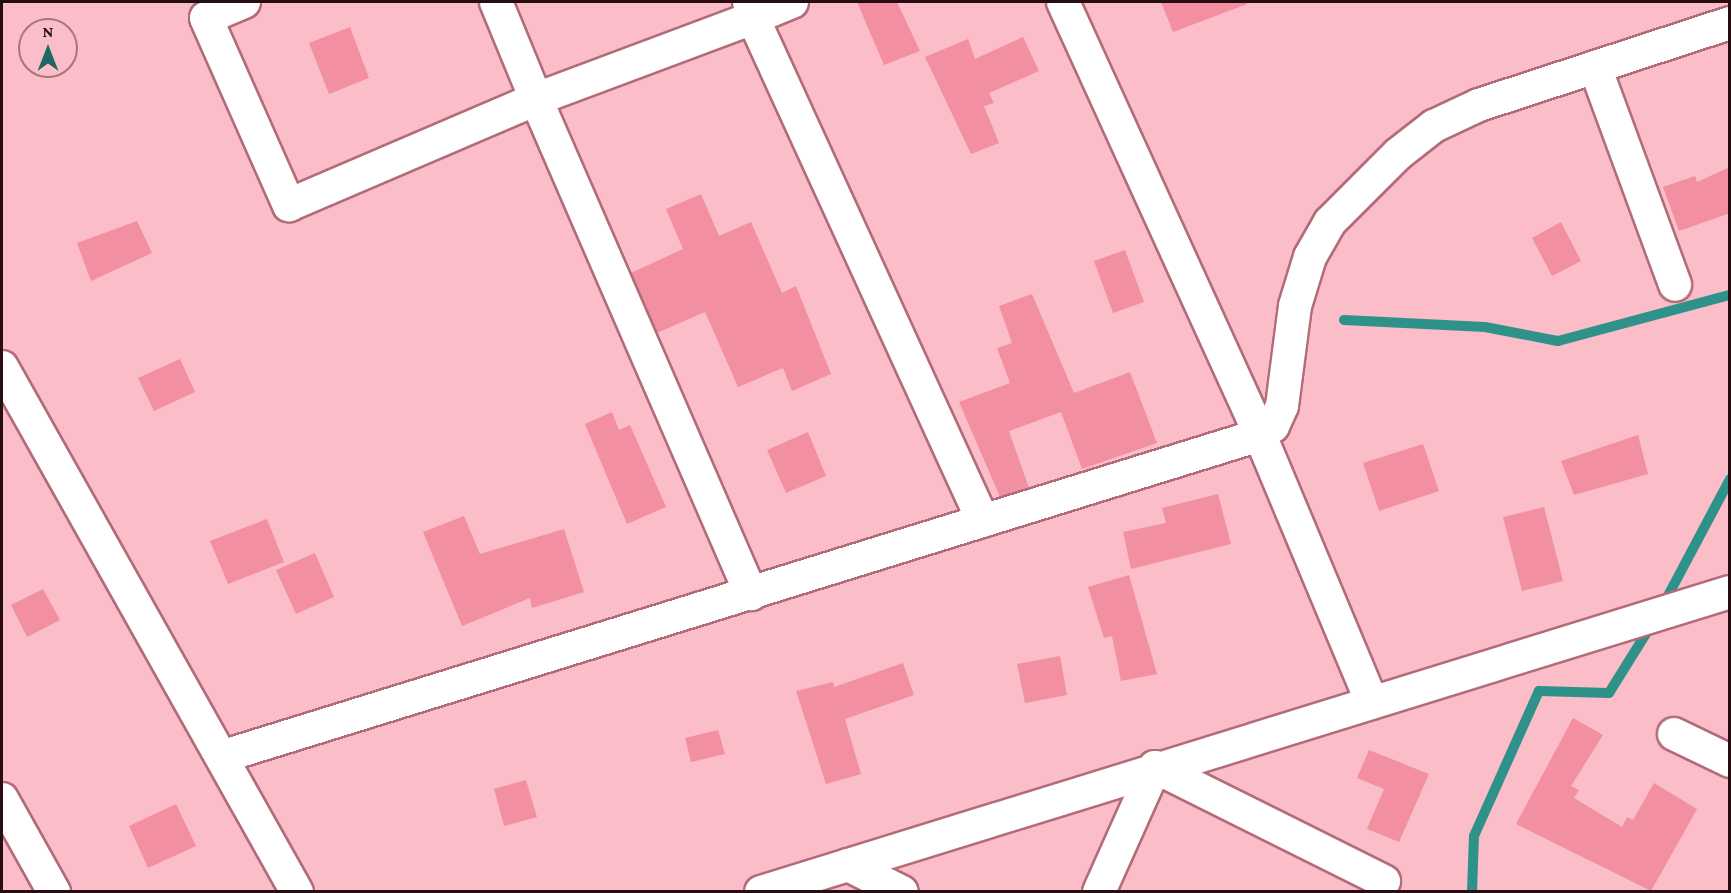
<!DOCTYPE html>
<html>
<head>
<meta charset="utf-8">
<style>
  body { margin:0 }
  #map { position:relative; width:1731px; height:893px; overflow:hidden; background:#fbbdc7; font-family:"Crimson Pro",serif }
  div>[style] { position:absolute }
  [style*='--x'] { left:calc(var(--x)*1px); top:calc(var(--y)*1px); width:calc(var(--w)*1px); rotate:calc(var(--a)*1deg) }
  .stream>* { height:10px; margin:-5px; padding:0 5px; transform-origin:5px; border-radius:5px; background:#2e928b }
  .building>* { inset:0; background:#f28fa1 }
  .roads { filter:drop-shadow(2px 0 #b26c79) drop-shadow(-2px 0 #b26c79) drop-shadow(0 2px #b26c79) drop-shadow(0 -2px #b26c79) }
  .minor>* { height:32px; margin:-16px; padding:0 16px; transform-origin:16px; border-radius:16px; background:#fff }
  span { translate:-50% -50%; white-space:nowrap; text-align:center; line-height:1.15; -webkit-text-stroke:5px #fbbdc7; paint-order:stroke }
  .frame { position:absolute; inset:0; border:3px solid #270c12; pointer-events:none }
  .north { position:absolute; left:18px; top:18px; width:60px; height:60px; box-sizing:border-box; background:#fbbdc7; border:2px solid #a6767f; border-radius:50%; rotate:0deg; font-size:16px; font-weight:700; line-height:24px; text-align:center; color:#270c12 }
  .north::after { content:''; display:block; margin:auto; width:21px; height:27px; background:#1d6863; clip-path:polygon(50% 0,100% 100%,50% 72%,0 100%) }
</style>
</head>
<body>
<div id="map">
  <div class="stream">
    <i style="--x:1344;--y:320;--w:141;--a:2.8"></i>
    <i style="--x:1485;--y:327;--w:74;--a:10.9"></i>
    <i style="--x:1558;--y:341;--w:178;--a:-15"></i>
    <i style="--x:1663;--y:605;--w:143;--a:-62"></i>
    <i style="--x:1472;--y:892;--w:56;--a:-88"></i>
    <i style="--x:1474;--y:836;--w:159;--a:-65.9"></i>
    <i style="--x:1539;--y:691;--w:70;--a:1.6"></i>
    <i style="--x:1609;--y:693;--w:81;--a:-58.1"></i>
  </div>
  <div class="building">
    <i style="clip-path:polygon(857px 2px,897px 2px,920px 51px,884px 65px)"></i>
    <i style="clip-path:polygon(1161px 2px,1246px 2px,1247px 4px,1173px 32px)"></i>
    <i style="clip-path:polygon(350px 27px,369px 78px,329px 94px,309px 43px)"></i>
    <i style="clip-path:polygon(1023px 37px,1039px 71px,989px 93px,994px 103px,984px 106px,999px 143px,971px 154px,925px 57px,968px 39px,975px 59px)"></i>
    <i style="clip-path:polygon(1730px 167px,1730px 213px,1679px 231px,1663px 187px,1695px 176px,1697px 182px)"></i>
    <i style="clip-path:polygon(701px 194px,719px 236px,751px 222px,782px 293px,796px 286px,831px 374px,792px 391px,783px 368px,738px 387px,705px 312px,657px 333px,631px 273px,683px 249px,666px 209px)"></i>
    <i style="clip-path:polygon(137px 221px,152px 253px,91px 281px,77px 243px)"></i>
    <i style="clip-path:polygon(1561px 222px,1581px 261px,1552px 276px,1532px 238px)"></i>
    <i style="clip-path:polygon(1125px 250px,1144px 302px,1113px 313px,1094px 261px)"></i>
    <i style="clip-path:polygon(1032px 294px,1074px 393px,1130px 372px,1157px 443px,1082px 469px,1061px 412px,1009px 431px,1029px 488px,1000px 497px,959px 402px,1010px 383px,997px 348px,1012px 343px,999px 306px)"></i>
    <i style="clip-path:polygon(180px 359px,195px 392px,154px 411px,138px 378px)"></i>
    <i style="clip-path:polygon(612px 412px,619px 430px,630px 425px,666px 507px,627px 524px,585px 424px)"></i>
    <i style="clip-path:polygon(808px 432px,826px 476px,786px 493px,767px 450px)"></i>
    <i style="clip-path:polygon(1638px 435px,1648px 474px,1574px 495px,1561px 461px)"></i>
    <i style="clip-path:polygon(1423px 444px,1439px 491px,1379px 511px,1363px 463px)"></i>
    <i style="clip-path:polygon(1218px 494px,1231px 544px,1131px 569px,1123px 532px,1166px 523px,1162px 508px)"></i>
    <i style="clip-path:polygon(1544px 507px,1563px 581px,1522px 591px,1503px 517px)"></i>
    <i style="clip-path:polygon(464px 516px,480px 554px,564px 529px,584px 592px,532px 608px,530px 598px,462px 626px,423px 532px)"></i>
    <i style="clip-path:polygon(267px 519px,284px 562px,228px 584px,210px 541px)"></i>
    <i style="clip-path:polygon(315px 553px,334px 597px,296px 614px,276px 570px)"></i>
    <i style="clip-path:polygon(1129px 575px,1157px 674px,1121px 681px,1112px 636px,1104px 638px,1088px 587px)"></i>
    <i style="clip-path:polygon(43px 589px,60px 620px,27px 637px,11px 605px)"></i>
    <i style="clip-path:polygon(1060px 656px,1067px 695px,1025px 703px,1017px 664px)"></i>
    <i style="clip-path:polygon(903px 663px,914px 695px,845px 719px,861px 774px,826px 784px,796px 691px,833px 682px,834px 687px)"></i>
    <i style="clip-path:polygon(1573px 718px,1603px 735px,1571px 786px,1579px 790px,1574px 798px,1622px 827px,1627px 817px,1633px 820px,1654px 783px,1697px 809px,1651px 891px,1516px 824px)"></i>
    <i style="clip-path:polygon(718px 730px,725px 754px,691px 762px,685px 738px)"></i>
    <i style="clip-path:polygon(1369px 750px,1429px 774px,1399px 842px,1367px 829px,1384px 789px,1357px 778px)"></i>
    <i style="clip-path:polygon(526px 780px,537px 817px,504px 826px,494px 789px)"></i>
    <i style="clip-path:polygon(176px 804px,196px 846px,148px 868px,129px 826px)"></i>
  </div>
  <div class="roads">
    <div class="minor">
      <i style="--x:244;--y:2;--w:41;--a:157.2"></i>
      <i style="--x:206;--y:18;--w:205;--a:66.1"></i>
      <i style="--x:289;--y:205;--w:269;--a:-23.2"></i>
      <i style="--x:536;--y:99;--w:105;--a:-112.4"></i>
      <i style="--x:749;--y:2;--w:16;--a:76"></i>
      <i style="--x:753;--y:18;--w:232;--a:159.5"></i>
      <i style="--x:536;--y:99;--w:540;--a:66.52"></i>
      <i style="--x:792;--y:2;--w:42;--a:157.7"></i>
      <i style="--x:753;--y:18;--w:553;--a:65.43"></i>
      <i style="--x:1063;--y:2;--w:476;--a:65.5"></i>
      <i style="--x:1260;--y:435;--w:290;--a:67.3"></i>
      <i style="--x:1595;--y:67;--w:232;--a:69.8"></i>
      <i style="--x:2;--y:367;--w:602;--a:60.67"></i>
      <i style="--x:1674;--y:734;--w:62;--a:25.7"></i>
      <i style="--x:224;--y:756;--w:1085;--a:-17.22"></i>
      <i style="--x:1260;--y:435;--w:16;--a:-35"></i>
      <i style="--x:1273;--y:426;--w:22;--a:-66"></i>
      <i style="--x:1282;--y:406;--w:101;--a:-82.6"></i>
      <i style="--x:1295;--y:306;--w:51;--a:-73"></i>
      <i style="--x:1310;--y:257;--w:40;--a:-60.3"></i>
      <i style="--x:1330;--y:222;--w:96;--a:-45"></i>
      <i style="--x:1398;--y:154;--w:46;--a:-37.9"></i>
      <i style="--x:1434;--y:126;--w:50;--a:-25"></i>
      <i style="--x:1479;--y:105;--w:264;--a:-18.1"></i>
      <i style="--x:2;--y:799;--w:107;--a:60.8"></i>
      <i style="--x:848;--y:865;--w:60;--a:26.6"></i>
      <i style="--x:761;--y:892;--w:1014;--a:-17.2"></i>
      <i style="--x:1099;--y:892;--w:137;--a:-65.9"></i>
      <i style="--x:1155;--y:767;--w:256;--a:26.5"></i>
    </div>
  </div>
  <div class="frame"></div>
  <div class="north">N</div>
</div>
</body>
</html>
